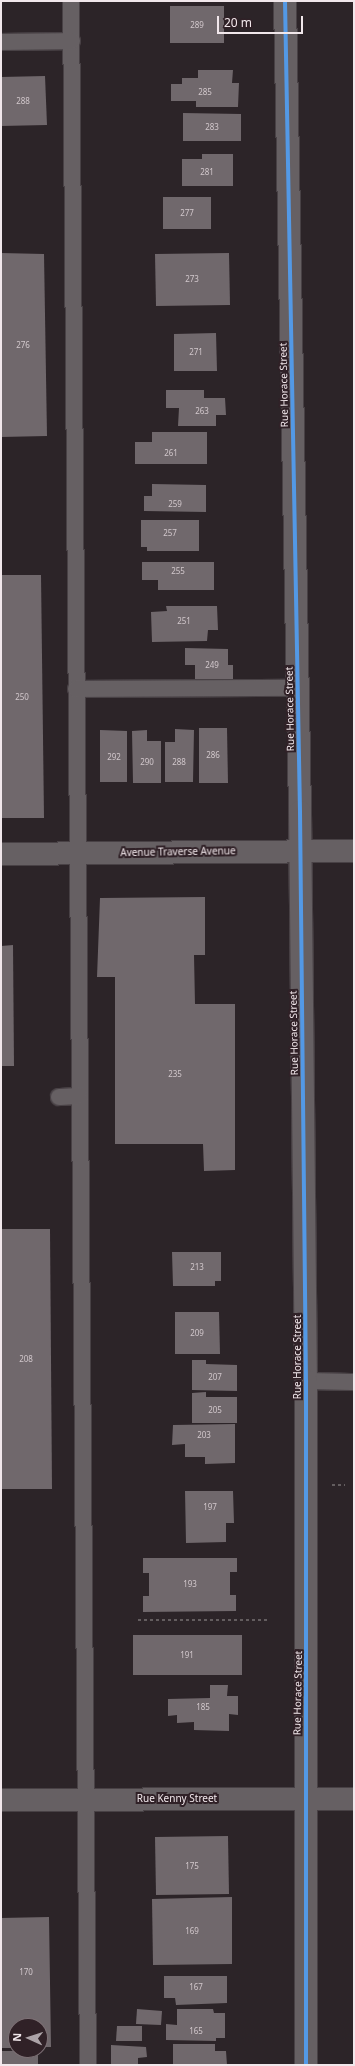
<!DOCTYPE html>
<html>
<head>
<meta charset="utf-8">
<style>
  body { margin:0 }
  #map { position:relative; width:355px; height:2066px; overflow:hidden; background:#2c2428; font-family:"Noto Sans",sans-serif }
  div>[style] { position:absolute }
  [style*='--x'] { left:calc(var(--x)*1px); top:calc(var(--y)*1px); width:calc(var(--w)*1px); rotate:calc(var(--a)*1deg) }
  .building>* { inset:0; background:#70686c }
  .path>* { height:2.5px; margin-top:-1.25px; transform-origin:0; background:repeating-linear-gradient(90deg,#635d5f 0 3px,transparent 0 6px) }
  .roads { filter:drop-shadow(1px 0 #484145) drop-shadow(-1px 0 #484145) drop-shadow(0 1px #484145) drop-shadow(0 -1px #484145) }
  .lane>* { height:16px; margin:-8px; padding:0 8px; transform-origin:8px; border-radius:8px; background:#666063 }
  .street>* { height:22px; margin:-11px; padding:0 11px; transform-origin:11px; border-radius:11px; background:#666063 }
  .cycleway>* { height:4px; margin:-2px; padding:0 2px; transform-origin:2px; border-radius:2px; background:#5399e6 }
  span { translate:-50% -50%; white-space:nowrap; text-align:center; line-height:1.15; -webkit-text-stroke:4px #302127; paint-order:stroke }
  .number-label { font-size:8px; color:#d1c7cb }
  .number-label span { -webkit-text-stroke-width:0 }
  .street-label { font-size:10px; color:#f1e7eb }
  .frame { position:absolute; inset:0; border:2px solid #f1e7eb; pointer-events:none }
  .north { position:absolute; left:8px; top:2018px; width:40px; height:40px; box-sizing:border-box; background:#302127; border:1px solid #7d7075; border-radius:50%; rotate:273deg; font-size:11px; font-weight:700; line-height:16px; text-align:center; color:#f1e7eb }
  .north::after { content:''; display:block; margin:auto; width:14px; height:18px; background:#aca3a7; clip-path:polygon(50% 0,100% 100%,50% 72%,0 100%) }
  .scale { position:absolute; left:217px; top:16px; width:86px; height:18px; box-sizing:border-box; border:2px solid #f1e7eb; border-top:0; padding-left:5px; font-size:12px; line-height:14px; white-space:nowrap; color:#f1e7eb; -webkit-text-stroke:3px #302127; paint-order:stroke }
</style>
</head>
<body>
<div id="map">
  <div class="building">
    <i style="clip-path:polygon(170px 6px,224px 6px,224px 43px,170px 43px)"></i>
    <i style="clip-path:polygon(198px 70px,233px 70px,232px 83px,239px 83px,238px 107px,196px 107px,196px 101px,171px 101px,171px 84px,182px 84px,182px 78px,198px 78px)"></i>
    <i style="clip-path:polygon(45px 76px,47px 125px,1px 126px,1px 77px)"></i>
    <i style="clip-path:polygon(183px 113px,241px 114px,241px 141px,183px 141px)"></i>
    <i style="clip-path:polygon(202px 154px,233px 154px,233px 186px,182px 186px,182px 159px,202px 159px)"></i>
    <i style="clip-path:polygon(163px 197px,211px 197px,211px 229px,163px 229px)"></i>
    <i style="clip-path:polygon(1px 253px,44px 254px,47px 436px,1px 437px)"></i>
    <i style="clip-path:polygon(229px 253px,230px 305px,156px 306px,155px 254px)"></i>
    <i style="clip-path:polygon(216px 333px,217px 371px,174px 371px,174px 334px)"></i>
    <i style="clip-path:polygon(166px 390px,204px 390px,204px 398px,225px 398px,226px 415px,216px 415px,216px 426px,178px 426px,179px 408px,166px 408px)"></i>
    <i style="clip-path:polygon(152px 432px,207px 432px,207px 464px,135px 464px,135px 442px,152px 442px)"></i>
    <i style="clip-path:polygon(152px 484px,206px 485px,206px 512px,144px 511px,144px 496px,152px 496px)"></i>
    <i style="clip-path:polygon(141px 520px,199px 520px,199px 551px,147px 551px,147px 547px,141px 547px)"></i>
    <i style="clip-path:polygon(142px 562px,214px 562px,214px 590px,158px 590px,158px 580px,142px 580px)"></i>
    <i style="clip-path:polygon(1px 575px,41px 575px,44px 818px,1px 818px)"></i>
    <i style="clip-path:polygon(166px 606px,217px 606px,218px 630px,208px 630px,207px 641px,152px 642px,151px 612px,167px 611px)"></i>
    <i style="clip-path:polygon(185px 648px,228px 649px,228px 665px,233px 665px,233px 682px,195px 682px,195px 665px,185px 665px)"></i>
    <i style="clip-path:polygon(199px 728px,227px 728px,228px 783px,199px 783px)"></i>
    <i style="clip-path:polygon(175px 729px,194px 730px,193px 782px,165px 782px,165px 742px,175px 742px)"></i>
    <i style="clip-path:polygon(100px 730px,127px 731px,127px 782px,100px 782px)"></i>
    <i style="clip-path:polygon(147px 730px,147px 741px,161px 741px,161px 783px,133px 783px,132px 731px)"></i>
    <i style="clip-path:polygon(205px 897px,205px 955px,194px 955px,195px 1004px,235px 1004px,235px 1170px,204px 1171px,203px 1144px,115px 1144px,115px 977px,97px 977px,100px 898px)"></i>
    <i style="clip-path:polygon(13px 945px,14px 1066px,1px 1066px,1px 946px)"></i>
    <i style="clip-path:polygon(1px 1229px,50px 1229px,52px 1489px,1px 1489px)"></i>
    <i style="clip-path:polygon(172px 1252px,221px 1252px,221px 1281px,215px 1281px,215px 1286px,173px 1286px)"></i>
    <i style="clip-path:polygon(175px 1312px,219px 1312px,220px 1354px,175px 1354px)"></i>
    <i style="clip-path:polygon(192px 1360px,206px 1360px,206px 1364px,237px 1365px,237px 1391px,192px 1390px)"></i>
    <i style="clip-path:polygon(206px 1392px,206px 1397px,237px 1397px,237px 1423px,192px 1423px,192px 1393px)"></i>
    <i style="clip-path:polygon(235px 1424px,235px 1463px,205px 1464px,205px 1457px,185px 1457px,185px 1444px,172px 1445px,173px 1425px)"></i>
    <i style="clip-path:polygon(185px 1491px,233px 1491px,234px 1523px,226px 1523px,226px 1542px,186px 1543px)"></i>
    <i style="clip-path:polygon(143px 1558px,237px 1558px,237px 1572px,230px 1572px,230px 1595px,236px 1595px,236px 1611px,143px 1612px,143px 1596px,149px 1596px,149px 1573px,143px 1573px)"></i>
    <i style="clip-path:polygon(133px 1635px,242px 1635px,242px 1675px,133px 1675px)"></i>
    <i style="clip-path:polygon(210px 1685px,228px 1685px,227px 1696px,238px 1696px,238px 1715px,229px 1714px,229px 1731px,194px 1730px,194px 1722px,177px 1723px,177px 1715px,168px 1716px,168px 1699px,210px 1698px)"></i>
    <i style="clip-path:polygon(228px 1836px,229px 1894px,156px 1895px,155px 1837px)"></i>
    <i style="clip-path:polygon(232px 1897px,232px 1964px,153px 1965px,152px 1899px)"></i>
    <i style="clip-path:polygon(49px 1917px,51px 2047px,40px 2047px,40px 2026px,16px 2026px,16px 2048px,1px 2048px,1px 1918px)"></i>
    <i style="clip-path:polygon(164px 1976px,227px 1976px,227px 2003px,176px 2005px,175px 1998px,164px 1998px)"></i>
    <i style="clip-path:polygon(137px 2009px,162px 2011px,161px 2025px,136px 2024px)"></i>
    <i style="clip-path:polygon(177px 2009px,213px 2009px,214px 2013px,225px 2013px,225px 2038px,216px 2038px,216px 2041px,166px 2040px,166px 2024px,177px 2025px)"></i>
    <i style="clip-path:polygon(117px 2026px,142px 2026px,142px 2041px,116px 2041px)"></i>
    <i style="clip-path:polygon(173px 2044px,215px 2044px,215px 2051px,226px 2051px,227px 2065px,173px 2065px)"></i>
    <i style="clip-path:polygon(111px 2045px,146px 2047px,147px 2057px,138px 2058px,138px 2065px,111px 2065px)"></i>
    <i style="clip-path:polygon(1px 2051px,38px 2051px,38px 2065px,1px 2065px)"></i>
  </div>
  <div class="path">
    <i style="--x:332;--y:1485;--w:13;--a:0"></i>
    <i style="--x:138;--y:1620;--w:131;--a:0"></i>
  </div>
  <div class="roads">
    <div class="lane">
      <i style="--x:71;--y:1;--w:2064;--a:89.53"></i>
      <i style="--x:1;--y:42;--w:71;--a:-0.8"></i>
      <i style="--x:76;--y:689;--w:221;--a:-0.3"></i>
      <i style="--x:59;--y:1097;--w:20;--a:-3"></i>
      <i style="--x:306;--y:1381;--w:48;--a:1.2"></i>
    </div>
    <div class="street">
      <i style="--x:285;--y:1;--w:811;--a:88.94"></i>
      <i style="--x:300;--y:812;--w:569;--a:89.4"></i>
      <i style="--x:306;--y:1381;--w:684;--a:90"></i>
      <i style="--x:1;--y:854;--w:353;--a:-0.5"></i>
      <i style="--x:1;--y:1800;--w:353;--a:-0.2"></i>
    </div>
  </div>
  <div class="cycleway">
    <i style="--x:285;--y:1;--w:811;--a:88.94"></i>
    <i style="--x:300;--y:812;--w:569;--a:89.4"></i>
    <i style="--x:306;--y:1381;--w:684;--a:90"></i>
  </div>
  <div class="number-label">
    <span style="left:197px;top:25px">289</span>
    <span style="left:205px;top:92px">285</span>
    <span style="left:23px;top:101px">288</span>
    <span style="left:212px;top:127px">283</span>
    <span style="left:207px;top:172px">281</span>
    <span style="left:187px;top:213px">277</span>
    <span style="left:192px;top:279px">273</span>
    <span style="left:23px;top:345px">276</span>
    <span style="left:196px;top:352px">271</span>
    <span style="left:202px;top:411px">263</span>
    <span style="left:171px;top:453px">261</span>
    <span style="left:175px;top:504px">259</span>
    <span style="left:170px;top:533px">257</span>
    <span style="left:178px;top:571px">255</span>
    <span style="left:184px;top:621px">251</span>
    <span style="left:212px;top:665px">249</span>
    <span style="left:22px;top:697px">250</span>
    <span style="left:213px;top:755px">286</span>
    <span style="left:114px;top:757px">292</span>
    <span style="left:147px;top:762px">290</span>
    <span style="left:179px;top:762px">288</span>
    <span style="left:175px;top:1074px">235</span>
    <span style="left:197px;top:1267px">213</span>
    <span style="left:197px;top:1333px">209</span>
    <span style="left:26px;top:1359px">208</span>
    <span style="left:215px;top:1377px">207</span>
    <span style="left:215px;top:1410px">205</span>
    <span style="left:204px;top:1435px">203</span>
    <span style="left:210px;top:1507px">197</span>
    <span style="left:190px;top:1584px">193</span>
    <span style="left:187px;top:1655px">191</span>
    <span style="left:203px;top:1707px">185</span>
    <span style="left:192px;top:1866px">175</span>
    <span style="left:192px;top:1931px">169</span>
    <span style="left:26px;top:1972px">170</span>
    <span style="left:196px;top:1987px">167</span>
    <span style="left:196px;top:2031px">165</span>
  </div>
  <div class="street-label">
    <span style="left:284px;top:385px;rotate:-91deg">Rue Horace Street</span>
    <span style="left:290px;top:709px;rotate:-91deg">Rue Horace Street</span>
    <span style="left:178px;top:852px;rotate:-1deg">Avenue Traverse Avenue</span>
    <span style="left:294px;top:1033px;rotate:-91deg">Rue Horace Street</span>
    <span style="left:298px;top:1357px;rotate:-90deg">Rue Horace Street</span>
    <span style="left:298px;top:1693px;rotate:-89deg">Rue Horace Street</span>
    <span style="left:177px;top:1799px">Rue Kenny Street</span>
  </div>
  <div class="frame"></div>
  <div class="north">N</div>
  <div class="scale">20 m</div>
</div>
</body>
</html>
